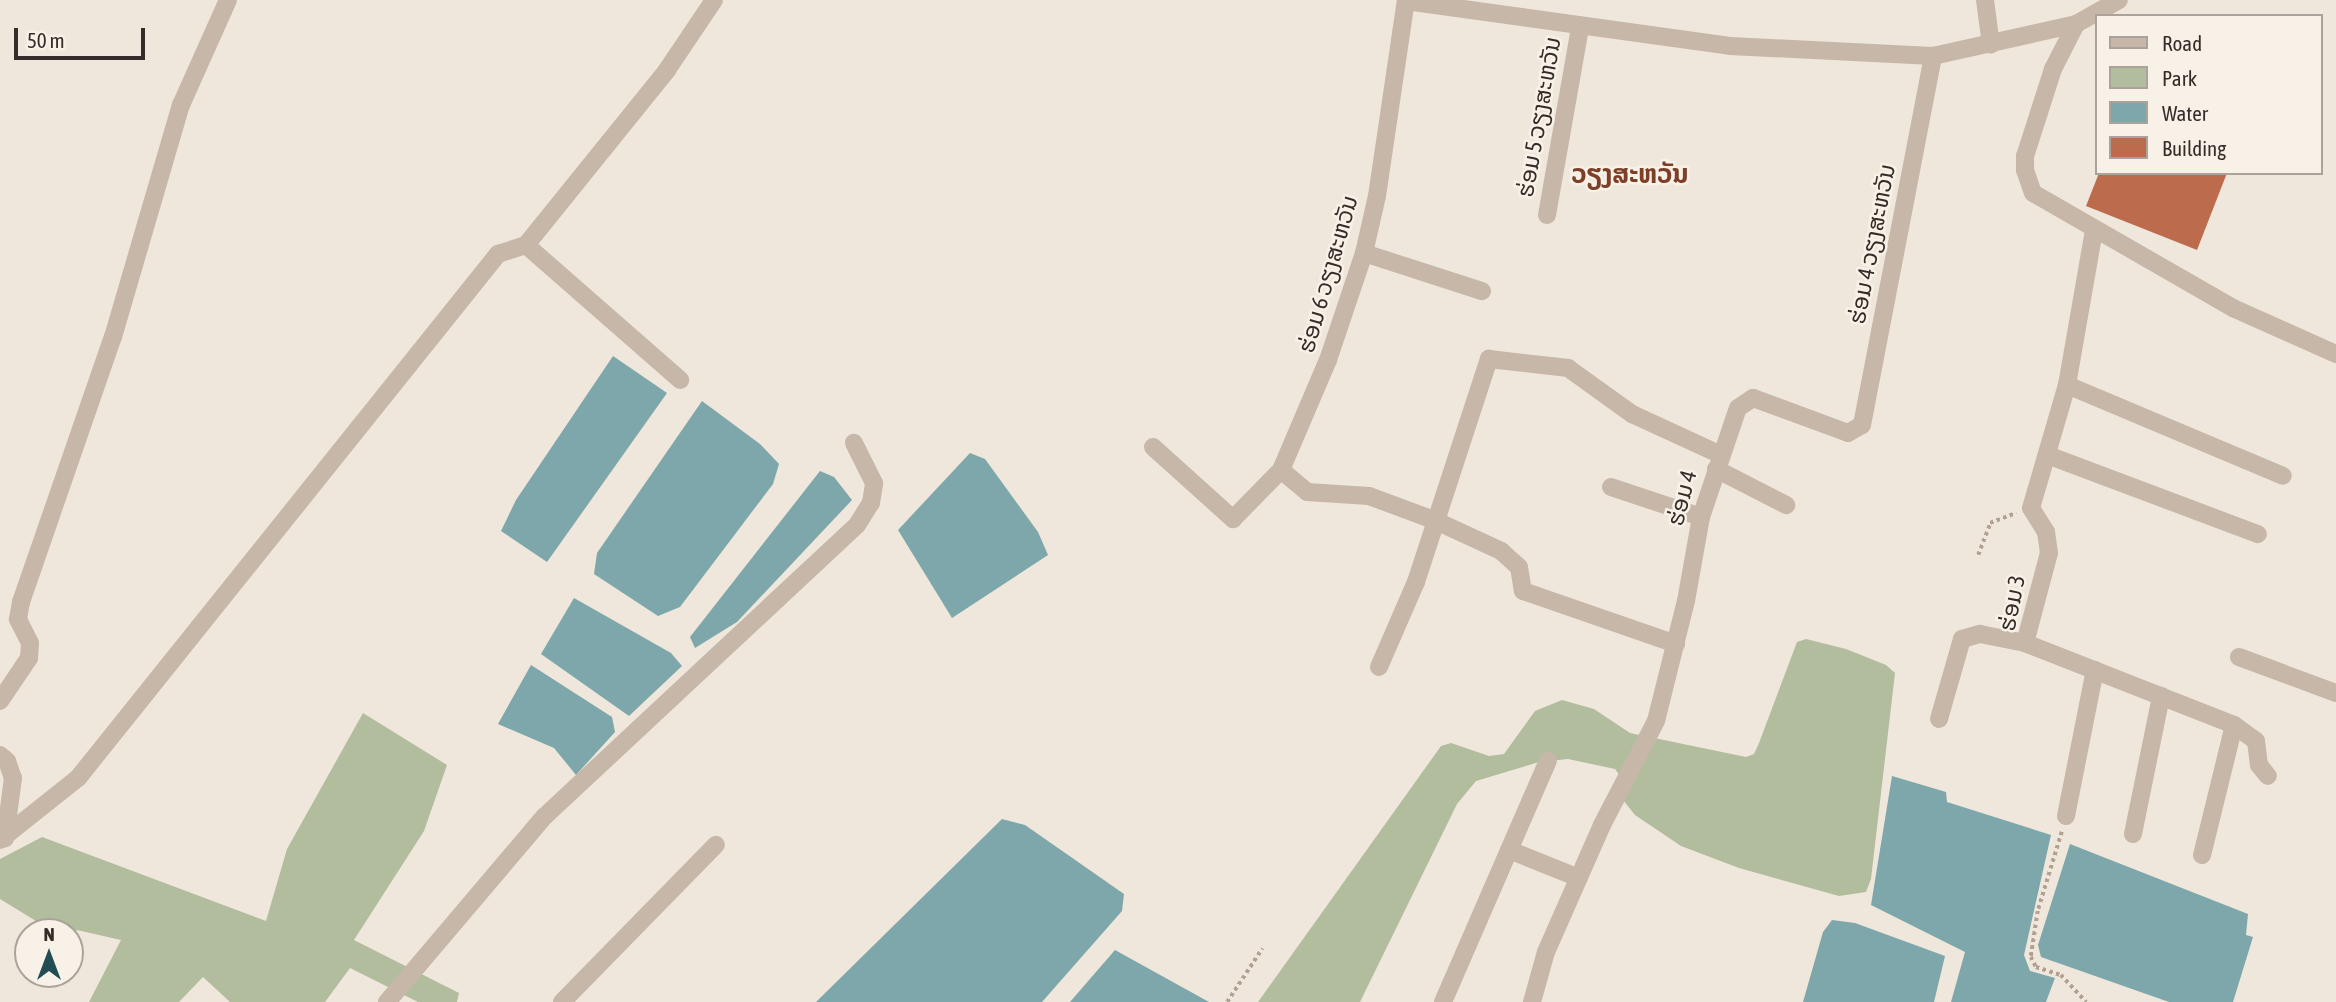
<!DOCTYPE html>
<html>
<head>
<meta charset="utf-8">
<style>
  body { margin:0 }
  #map { position:relative; width:2336px; height:1002px; overflow:hidden; background:#efe7db; font-family:"Asap Condensed","Noto Sans Lao",sans-serif }
  div>[style] { position:absolute }
  [style*='--x'] { left:calc(var(--x)*1px); top:calc(var(--y)*1px); width:calc(var(--w)*1px); rotate:calc(var(--a)*1deg) }
  .green>* { inset:0; background:#b1bd9d }
  .water>* { inset:0; background:#7da7aa }
  .building>* { inset:0; background:#bc6c4d }
  .path>* { height:3.5px; margin-top:-1.75px; transform-origin:0; background:repeating-linear-gradient(90deg,#b2a193 0 3.5px,transparent 0 7px) }
  .minor>* { height:18px; margin:-9px; padding:0 9px; transform-origin:9px; border-radius:9px; background:#c7b7a8 }
  span { translate:-50% -50%; white-space:nowrap; text-align:center; line-height:1.15; -webkit-text-stroke:5px #f8f1e7; paint-order:stroke }
  .street-label { font-size:23px; color:#342c28 }
  .quarter-label { font-size:26px; color:#7c3f28; font-weight:700 }
  .legend { position:absolute; left:2095px; top:14px; width:228px; height:161px; box-sizing:border-box; background:#f8f1e7; border:2px solid #aaa29b; margin:0; padding:9px 12px; list-style:none; font-size:21px; color:#342c28 }
  .legend li { display:flex; align-items:center; gap:14px; height:35px }
  .legend b { width:35px; border:2px solid #aaa29b }
  .north { position:absolute; left:14px; top:918px; width:70px; height:70px; box-sizing:border-box; background:#f8f1e7; border:2px solid #aaa29b; border-radius:50%; rotate:0deg; font-size:19px; font-weight:700; line-height:28px; text-align:center; color:#342c28 }
  .north::after { content:''; display:block; margin:auto; width:24px; height:32px; background:#214d52; clip-path:polygon(50% 0,100% 100%,50% 72%,0 100%) }
  .scale { position:absolute; left:14px; top:28px; width:131px; height:32px; box-sizing:border-box; border:4px solid #342c28; border-top:0; padding-left:9px; font-size:21px; line-height:24px; white-space:nowrap; color:#342c28; -webkit-text-stroke:5px #f8f1e7; paint-order:stroke }
</style>
</head>
<body>
<div id="map">
  <div class="green">
    <i style="clip-path:polygon(1806px 639px,1846px 649px,1886px 665px,1895px 673px,1871px 879px,1866px 892px,1839px 896px,1739px 868px,1681px 846px,1635px 815px,1623px 800px,1621px 777px,1615px 769px,1568px 759px,1539px 762px,1476px 781px,1457px 804px,1360px 1002px,1258px 1002px,1441px 746px,1451px 743px,1489px 756px,1504px 754px,1535px 711px,1562px 700px,1594px 709px,1630px 733px,1746px 757px,1754px 754px,1759px 743px,1797px 642px)"></i>
    <i style="clip-path:polygon(363px 713px,447px 765px,424px 831px,354px 940px,459px 993px,457px 1002px,418px 1002px,350px 968px,325px 1002px,230px 1002px,203px 977px,179px 1002px,89px 1002px,121px 940px,77px 930px,70px 944px,70px 932px,54px 932px,0 899px,0 859px,42px 837px,266px 921px,287px 849px)"></i>
  </div>
  <div class="water">
    <i style="clip-path:polygon(613px 356px,667px 393px,547px 562px,501px 531px,516px 500px)"></i>
    <i style="clip-path:polygon(702px 401px,760px 444px,779px 464px,773px 484px,680px 607px,658px 616px,594px 574px,597px 553px)"></i>
    <i style="clip-path:polygon(970px 453px,985px 459px,1038px 532px,1048px 555px,952px 618px,898px 530px)"></i>
    <i style="clip-path:polygon(820px 471px,834px 477px,852px 500px,737px 622px,695px 648px,690px 637px)"></i>
    <i style="clip-path:polygon(574px 598px,671px 653px,682px 666px,629px 716px,541px 654px)"></i>
    <i style="clip-path:polygon(531px 665px,612px 717px,615px 732px,576px 775px,554px 748px,498px 724px)"></i>
    <i style="clip-path:polygon(1892px 776px,1946px 792px,1947px 802px,2051px 835px,2024px 955px,2030px 971px,2055px 978px,2046px 1002px,1951px 1002px,1965px 952px,1871px 905px)"></i>
    <i style="clip-path:polygon(1002px 819px,1025px 825px,1124px 894px,1122px 911px,1042px 1002px,816px 1002px)"></i>
    <i style="clip-path:polygon(2070px 844px,2248px 914px,2246px 935px,2253px 937px,2233px 1002px,2169px 1002px,2041px 957px,2038px 945px)"></i>
    <i style="clip-path:polygon(1832px 920px,1855px 923px,1945px 956px,1934px 1002px,1803px 1002px,1823px 932px)"></i>
    <i style="clip-path:polygon(1115px 950px,1209px 1002px,1070px 1002px)"></i>
  </div>
  <div class="building">
    <i style="clip-path:polygon(2099px 173px,2227px 173px,2197px 250px,2086px 206px)"></i>
  </div>
  <div class="path">
    <i style="--x:1978;--y:555;--w:34;--a:-69"></i>
    <i style="--x:1990;--y:523;--w:28;--a:-21"></i>
    <i style="--x:2062;--y:832;--w:83;--a:106.9"></i>
    <i style="--x:2038;--y:911;--w:47;--a:98.7"></i>
    <i style="--x:2031;--y:957;--w:11;--a:63"></i>
    <i style="--x:2036;--y:967;--w:26;--a:18"></i>
    <i style="--x:2061;--y:975;--w:37;--a:47"></i>
    <i style="--x:1227;--y:1002;--w:64;--a:-56.6"></i>
  </div>
  <div class="minor">
    <i style="--x:1985;--y:0;--w:45;--a:82.4"></i>
    <i style="--x:1406;--y:1;--w:327;--a:7.9"></i>
    <i style="--x:1730;--y:46;--w:203;--a:2.8"></i>
    <i style="--x:1933;--y:56;--w:147;--a:-12.6"></i>
    <i style="--x:2076;--y:24;--w:49;--a:-29.2"></i>
    <i style="--x:2076;--y:24;--w:51;--a:117.1"></i>
    <i style="--x:2053;--y:69;--w:91;--a:107.8"></i>
    <i style="--x:2025;--y:156;--w:14;--a:90"></i>
    <i style="--x:2025;--y:170;--w:24;--a:71"></i>
    <i style="--x:2033;--y:193;--w:231;--a:29.9"></i>
    <i style="--x:2233;--y:308;--w:113;--a:24.1"></i>
    <i style="--x:1547;--y:215;--w:191;--a:-80"></i>
    <i style="--x:526;--y:245;--w:225;--a:-51.1"></i>
    <i style="--x:667;--y:70;--w:84;--a:-56.1"></i>
    <i style="--x:1364;--y:253;--w:124;--a:17.9"></i>
    <i style="--x:2067;--y:385;--w:234;--a:22.8"></i>
    <i style="--x:1153;--y:447;--w:108;--a:42"></i>
    <i style="--x:1233;--y:519;--w:69;--a:-45.6"></i>
    <i style="--x:1281;--y:470;--w:120;--a:-66.9"></i>
    <i style="--x:1328;--y:360;--w:113;--a:-71.4"></i>
    <i style="--x:1364;--y:253;--w:58;--a:-77.2"></i>
    <i style="--x:1377;--y:196;--w:198;--a:-81.6"></i>
    <i style="--x:2050;--y:456;--w:222;--a:20.6"></i>
    <i style="--x:1716;--y:469;--w:79;--a:27.2"></i>
    <i style="--x:1281;--y:470;--w:34;--a:40"></i>
    <i style="--x:1307;--y:492;--w:62;--a:3.7"></i>
    <i style="--x:1369;--y:496;--w:69;--a:20.3"></i>
    <i style="--x:1434;--y:520;--w:74;--a:24.8"></i>
    <i style="--x:1501;--y:551;--w:24;--a:42"></i>
    <i style="--x:1519;--y:567;--w:24;--a:81"></i>
    <i style="--x:1523;--y:591;--w:162;--a:19.1"></i>
    <i style="--x:1611;--y:487;--w:95;--a:18.4"></i>
    <i style="--x:2025;--y:643;--w:93;--a:-75.1"></i>
    <i style="--x:2049;--y:553;--w:21;--a:-98"></i>
    <i style="--x:2046;--y:532;--w:28;--a:-122"></i>
    <i style="--x:2031;--y:508;--w:128;--a:-73.7"></i>
    <i style="--x:2067;--y:385;--w:157;--a:-80.1"></i>
    <i style="--x:2239;--y:657;--w:103;--a:20.4"></i>
    <i style="--x:1379;--y:667;--w:93;--a:-66.5"></i>
    <i style="--x:1416;--y:582;--w:235;--a:-71.9"></i>
    <i style="--x:1489;--y:359;--w:80;--a:6.5"></i>
    <i style="--x:1568;--y:368;--w:79;--a:35.7"></i>
    <i style="--x:1632;--y:414;--w:96;--a:24.7"></i>
    <i style="--x:0;--y:701;--w:52;--a:-56"></i>
    <i style="--x:29;--y:658;--w:15;--a:-86"></i>
    <i style="--x:30;--y:643;--w:27;--a:-117"></i>
    <i style="--x:18;--y:619;--w:17;--a:-80"></i>
    <i style="--x:21;--y:602;--w:281;--a:-70.9"></i>
    <i style="--x:113;--y:337;--w:242;--a:-73.7"></i>
    <i style="--x:181;--y:105;--w:115;--a:-65.9"></i>
    <i style="--x:1939;--y:719;--w:83;--a:-74"></i>
    <i style="--x:1962;--y:639;--w:19;--a:-16"></i>
    <i style="--x:1980;--y:634;--w:46;--a:11.3"></i>
    <i style="--x:2025;--y:643;--w:225;--a:21.4"></i>
    <i style="--x:2234;--y:725;--w:134;--a:103.8"></i>
    <i style="--x:2234;--y:725;--w:27;--a:36"></i>
    <i style="--x:2256;--y:741;--w:24;--a:83"></i>
    <i style="--x:2259;--y:765;--w:14;--a:51"></i>
    <i style="--x:0;--y:755;--w:9;--a:41"></i>
    <i style="--x:7;--y:761;--w:18;--a:71"></i>
    <i style="--x:13;--y:778;--w:61;--a:97.6"></i>
    <i style="--x:2066;--y:816;--w:149;--a:-78.8"></i>
    <i style="--x:2133;--y:834;--w:141;--a:-78.5"></i>
    <i style="--x:0;--y:840;--w:100;--a:-38.5"></i>
    <i style="--x:78;--y:778;--w:672;--a:-51.29"></i>
    <i style="--x:498;--y:254;--w:29;--a:-18"></i>
    <i style="--x:526;--y:245;--w:205;--a:41.2"></i>
    <i style="--x:1509;--y:850;--w:75;--a:21.8"></i>
    <i style="--x:387;--y:1002;--w:244;--a:-49.7"></i>
    <i style="--x:545;--y:816;--w:427;--a:-43"></i>
    <i style="--x:857;--y:525;--w:26;--a:-58"></i>
    <i style="--x:871;--y:503;--w:20;--a:-81"></i>
    <i style="--x:874;--y:483;--w:45;--a:-116.6"></i>
    <i style="--x:562;--y:1002;--w:220;--a:-45.6"></i>
    <i style="--x:1443;--y:1002;--w:263;--a:-66.5"></i>
    <i style="--x:1532;--y:1002;--w:52;--a:-74.4"></i>
    <i style="--x:1546;--y:952;--w:139;--a:-66.2"></i>
    <i style="--x:1602;--y:825;--w:117;--a:-62.6"></i>
    <i style="--x:1656;--y:721;--w:124;--a:-76"></i>
    <i style="--x:1686;--y:601;--w:85;--a:-79.9"></i>
    <i style="--x:1701;--y:517;--w:115;--a:-71.3"></i>
    <i style="--x:1738;--y:408;--w:18;--a:-34"></i>
    <i style="--x:1753;--y:398;--w:101;--a:20.2"></i>
    <i style="--x:1848;--y:433;--w:16;--a:-30"></i>
    <i style="--x:1862;--y:425;--w:376;--a:-79.1"></i>
  </div>
  <div class="street-label">
    <span style="left:1539px;top:117px;rotate:-80deg">ຮ່ອມ 5 ວຽງສະຫວັນ</span>
    <span style="left:1872px;top:244px;rotate:-79deg">ຮ່ອມ 4 ວຽງສະຫວັນ</span>
    <span style="left:1328px;top:274px;rotate:-74deg">ຮ່ອມ 6 ວຽງສະຫວັນ</span>
    <span style="left:1682px;top:498px;rotate:-75deg">ຮ່ອມ 4</span>
    <span style="left:2012px;top:603px;rotate:-79deg">ຮ່ອມ 3</span>
  </div>
  <div class="quarter-label">
    <span style="left:1630px;top:175px">ວຽງສະຫວັນ</span>
  </div>
  <ul class="legend">
  <li><b style="height:9px;background:#c7b7a8"></b>Road</li>
  <li><b style="height:19px;background:#b1bd9d"></b>Park</li>
  <li><b style="height:19px;background:#7da7aa"></b>Water</li>
  <li><b style="height:19px;background:#bc6c4d"></b>Building</li>
  </ul>
  <div class="north">N</div>
  <div class="scale">50 m</div>
</div>
</body>
</html>
